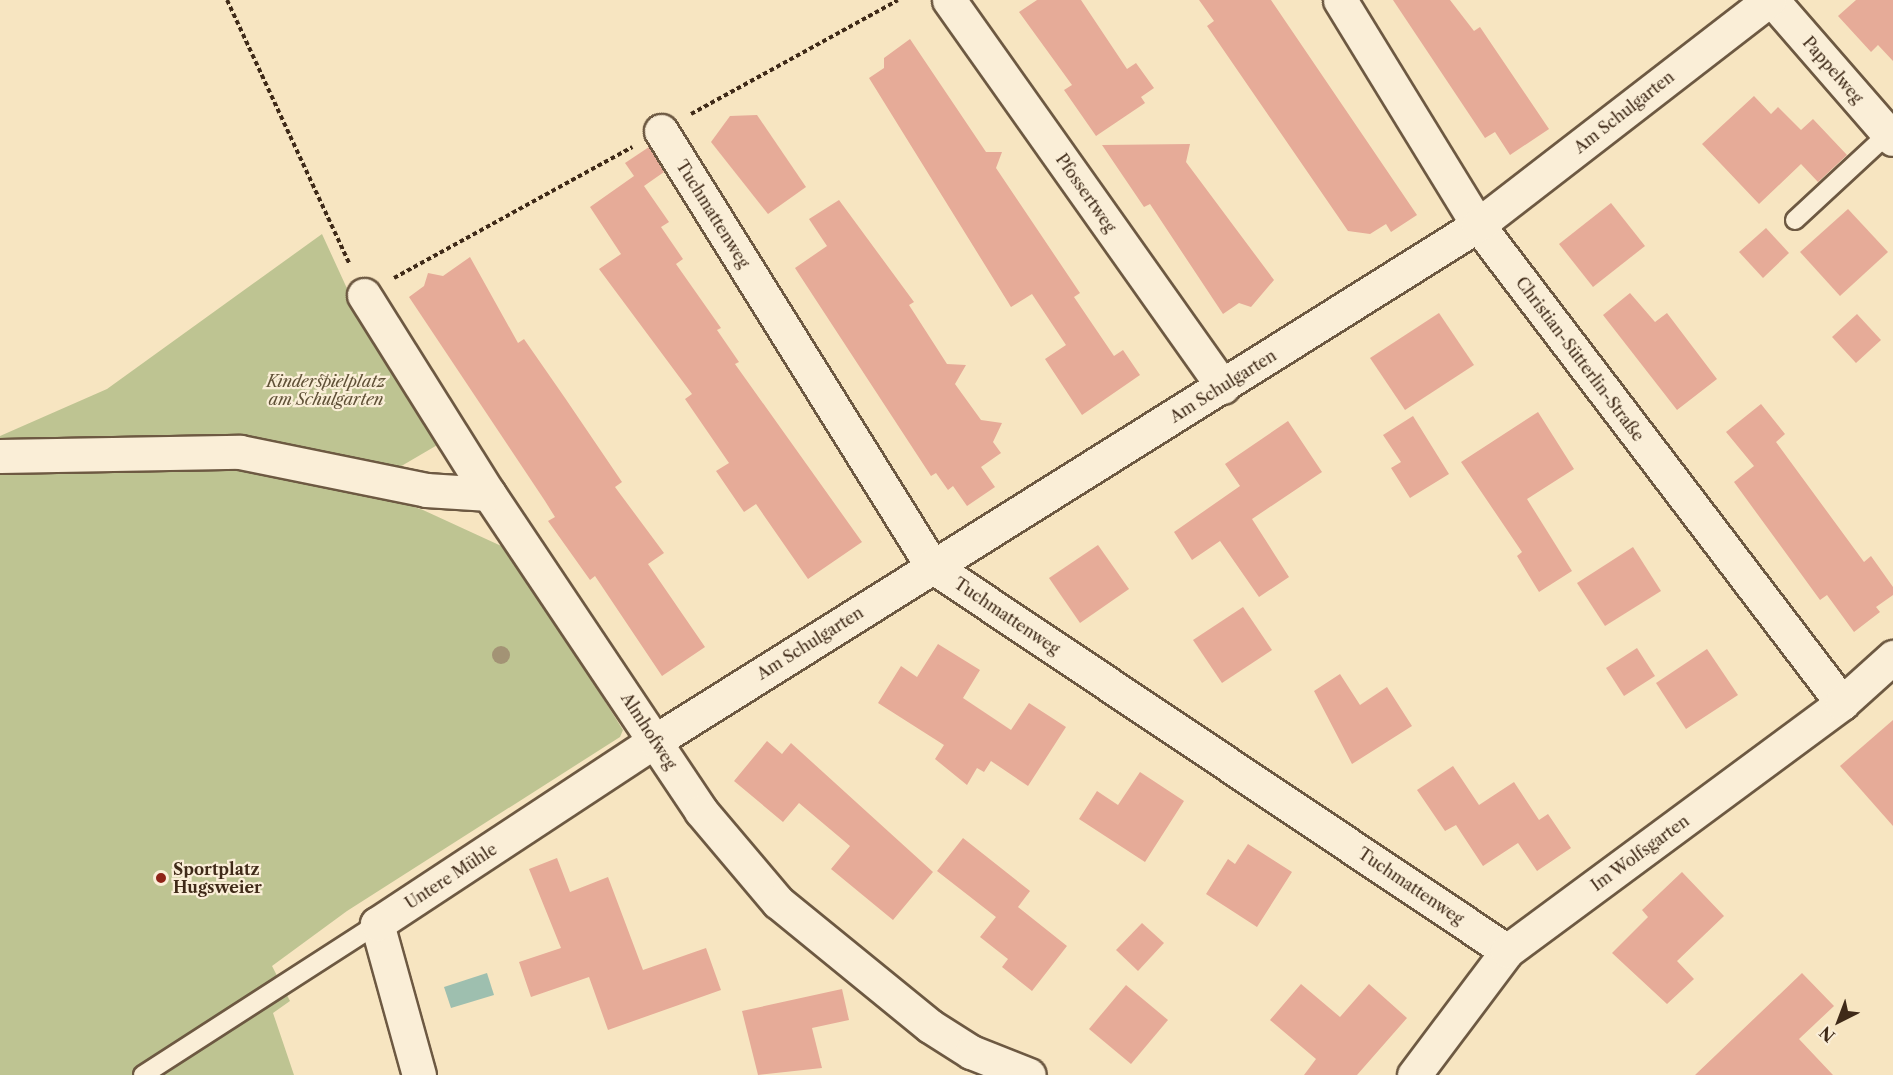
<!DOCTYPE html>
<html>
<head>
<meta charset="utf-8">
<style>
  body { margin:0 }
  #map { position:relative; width:1893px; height:1075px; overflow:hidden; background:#f7e5c1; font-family:"Libre Caslon Text",serif }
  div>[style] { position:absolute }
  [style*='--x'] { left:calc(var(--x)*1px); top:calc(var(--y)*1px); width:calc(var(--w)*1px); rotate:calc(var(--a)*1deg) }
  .green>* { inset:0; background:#bec492 }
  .water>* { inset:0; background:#9ebfaf }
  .building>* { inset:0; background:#e6ab98 }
  .path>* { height:4px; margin-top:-2px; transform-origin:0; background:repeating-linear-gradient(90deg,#3f2a18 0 4.5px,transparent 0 7.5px) }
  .roads { filter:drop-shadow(2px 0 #6d5942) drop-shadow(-2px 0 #6d5942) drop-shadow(0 2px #6d5942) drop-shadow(0 -2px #6d5942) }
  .lane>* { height:18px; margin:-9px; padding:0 9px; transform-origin:9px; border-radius:9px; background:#faeed7 }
  .street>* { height:33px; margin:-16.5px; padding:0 16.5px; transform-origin:16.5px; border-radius:16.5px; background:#faeed7 }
  .trees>* { width:18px; height:18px; margin:-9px; border-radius:50%; background:#a39375 }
  .dots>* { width:16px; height:16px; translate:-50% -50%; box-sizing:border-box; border:3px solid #faeed7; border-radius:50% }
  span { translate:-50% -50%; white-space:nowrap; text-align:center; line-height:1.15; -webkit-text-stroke:4.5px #faeed7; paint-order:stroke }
  .street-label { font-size:16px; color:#3f2a18 }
  .park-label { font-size:16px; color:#5f5036; font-style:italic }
  .poi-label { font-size:16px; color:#3f2a18; font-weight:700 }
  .left { translate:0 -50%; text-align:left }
  .north { position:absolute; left:1809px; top:991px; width:60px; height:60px; -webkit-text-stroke:4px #faeed7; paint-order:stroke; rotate:222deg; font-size:16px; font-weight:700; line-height:24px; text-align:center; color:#3f2a18 }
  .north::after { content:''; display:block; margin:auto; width:21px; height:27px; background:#3f2a18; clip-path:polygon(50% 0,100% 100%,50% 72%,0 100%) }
</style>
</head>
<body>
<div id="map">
  <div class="green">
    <i style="clip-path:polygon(322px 234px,350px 295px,439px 444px,398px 468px,0 448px,0 436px,107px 389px)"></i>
    <i style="clip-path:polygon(248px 460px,340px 481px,423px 510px,510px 550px,623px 730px,620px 737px,347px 911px,272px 966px,290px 1001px,273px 1013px,294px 1075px,0 1075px,0 466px)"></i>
  </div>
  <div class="water">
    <i style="clip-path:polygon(487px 973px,494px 995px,451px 1008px,444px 987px)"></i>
  </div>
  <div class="building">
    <i style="clip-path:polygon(1037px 0,1081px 0,1127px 69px,1136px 63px,1154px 88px,1141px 97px,1145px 103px,1096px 136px,1064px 90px,1072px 85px,1019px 12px)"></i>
    <i style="clip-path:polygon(1199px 0,1271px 0,1417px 215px,1391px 232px,1386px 224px,1370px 234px,1348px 231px,1207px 26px,1214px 21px)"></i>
    <i style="clip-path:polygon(1393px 0,1450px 0,1474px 31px,1480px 27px,1549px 129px,1510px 155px,1495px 132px,1485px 138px)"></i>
    <i style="clip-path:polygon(1856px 0,1893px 0,1893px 61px,1878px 45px,1871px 52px,1838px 16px)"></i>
    <i style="clip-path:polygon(910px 39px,986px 152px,1002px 152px,996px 168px,1080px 293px,1074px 297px,1114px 356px,1123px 350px,1140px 375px,1082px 415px,1045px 359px,1066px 345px,1032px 294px,1011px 307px,869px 78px,884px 68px,884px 58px)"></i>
    <i style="clip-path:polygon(1754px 96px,1771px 114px,1778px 107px,1801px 130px,1813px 119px,1847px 155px,1818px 182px,1801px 164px,1759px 204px,1702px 144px)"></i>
    <i style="clip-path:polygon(757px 115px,806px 187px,768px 214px,711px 142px,730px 116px)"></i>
    <i style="clip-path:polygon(1190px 144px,1186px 162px,1274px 280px,1251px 307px,1239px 303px,1223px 314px,1150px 204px,1144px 207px,1102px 145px)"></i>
    <i style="clip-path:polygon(649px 147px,664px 172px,644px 186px,669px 222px,661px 227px,683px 259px,676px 264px,721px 328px,717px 330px,739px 362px,735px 364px,862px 542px,808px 579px,756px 504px,744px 512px,716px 471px,729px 463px,685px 399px,692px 394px,599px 269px,621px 254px,590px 207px,634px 176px,625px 163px)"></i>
    <i style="clip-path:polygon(839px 200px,914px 302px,909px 305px,947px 364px,966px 365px,955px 384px,981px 420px,1002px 423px,993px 442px,1001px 453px,981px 467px,995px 487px,967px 506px,953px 486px,948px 490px,936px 473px,931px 476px,795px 268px,827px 246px,809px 219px)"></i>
    <i style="clip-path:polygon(1611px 203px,1645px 246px,1593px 287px,1559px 244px)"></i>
    <i style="clip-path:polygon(1848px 209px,1888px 252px,1840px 296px,1800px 252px)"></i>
    <i style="clip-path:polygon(1766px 228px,1789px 253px,1763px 278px,1739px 252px)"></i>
    <i style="clip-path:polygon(470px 257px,518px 343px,524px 339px,565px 398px,622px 482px,615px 487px,664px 553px,648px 564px,705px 647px,662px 676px,595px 576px,590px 580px,548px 521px,555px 517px,545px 501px,409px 297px,424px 286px,428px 273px,443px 276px)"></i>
    <i style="clip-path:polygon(1630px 293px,1655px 322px,1667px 313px,1717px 379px,1677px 410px,1603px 315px)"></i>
    <i style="clip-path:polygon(1439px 313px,1474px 365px,1405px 410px,1370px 358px)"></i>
    <i style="clip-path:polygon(1857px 314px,1881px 340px,1856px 363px,1832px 337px)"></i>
    <i style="clip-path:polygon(1761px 404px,1785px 434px,1776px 442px,1864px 562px,1871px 556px,1893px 587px,1893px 595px,1876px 607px,1880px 612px,1854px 632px,1827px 595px,1820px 600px,1734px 482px,1754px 466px,1726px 432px)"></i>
    <i style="clip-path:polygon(1538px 412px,1574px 469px,1527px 499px,1572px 571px,1539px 592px,1517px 556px,1522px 552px,1461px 462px)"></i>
    <i style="clip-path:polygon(1413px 416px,1449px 474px,1410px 498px,1391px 468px,1401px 462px,1383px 435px)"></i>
    <i style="clip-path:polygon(1288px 421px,1322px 472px,1252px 519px,1289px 577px,1259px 597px,1220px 541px,1192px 560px,1174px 532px,1240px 486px,1225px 464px)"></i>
    <i style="clip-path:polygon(1098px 545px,1129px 589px,1080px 623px,1049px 578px)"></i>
    <i style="clip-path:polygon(1633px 547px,1661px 591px,1605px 626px,1577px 583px)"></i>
    <i style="clip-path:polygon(1243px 607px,1272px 650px,1222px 683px,1193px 640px)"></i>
    <i style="clip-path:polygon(938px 644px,980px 670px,963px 698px,1011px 730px,1029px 703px,1066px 727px,1028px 786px,991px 761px,984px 772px,977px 768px,967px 785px,935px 759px,944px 745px,878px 703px,901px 666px,917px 677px)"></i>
    <i style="clip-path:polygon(1637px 648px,1655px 676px,1624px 696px,1606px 668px)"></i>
    <i style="clip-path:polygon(1707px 649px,1738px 695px,1686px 729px,1656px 683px)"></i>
    <i style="clip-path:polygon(1340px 674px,1360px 705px,1387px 687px,1412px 726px,1352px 764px,1314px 691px)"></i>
    <i style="clip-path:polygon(1893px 720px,1893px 826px,1840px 766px)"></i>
    <i style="clip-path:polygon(767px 741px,782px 754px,791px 743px,933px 872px,893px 920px,831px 869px,850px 846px,799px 803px,783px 822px,734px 781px)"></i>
    <i style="clip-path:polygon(1453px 766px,1479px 805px,1514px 782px,1539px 820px,1548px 814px,1571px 848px,1537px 871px,1518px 843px,1483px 866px,1456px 825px,1445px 831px,1417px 790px)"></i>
    <i style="clip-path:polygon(1140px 772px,1184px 801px,1145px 862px,1079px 819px,1097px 791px,1118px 805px)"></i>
    <i style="clip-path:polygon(963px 838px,1030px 891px,1018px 907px,1067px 946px,1032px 991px,1002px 967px,1008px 959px,980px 937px,996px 917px,937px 871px)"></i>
    <i style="clip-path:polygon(1248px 844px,1292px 872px,1257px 927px,1206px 894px,1228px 859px,1235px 864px)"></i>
    <i style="clip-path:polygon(557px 858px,570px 892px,608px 877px,643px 970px,706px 948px,721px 990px,608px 1030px,589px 977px,531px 997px,519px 962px,561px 948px,529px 869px)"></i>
    <i style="clip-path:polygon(1682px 872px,1724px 916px,1677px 961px,1694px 979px,1667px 1004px,1612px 953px,1648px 917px,1642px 910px)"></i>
    <i style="clip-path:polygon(1142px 923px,1164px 943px,1138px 971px,1116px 950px)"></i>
    <i style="clip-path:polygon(1802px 973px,1834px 1006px,1799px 1039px,1833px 1075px,1695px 1075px)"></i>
    <i style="clip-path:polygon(1301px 984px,1340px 1017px,1369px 984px,1407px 1018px,1357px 1075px,1304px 1075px,1316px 1059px,1270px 1020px)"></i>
    <i style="clip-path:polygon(1126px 985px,1168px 1020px,1131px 1064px,1089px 1029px)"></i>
    <i style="clip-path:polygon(842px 989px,849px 1020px,812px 1028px,822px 1068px,758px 1075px,742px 1011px)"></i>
  </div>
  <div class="path">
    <i style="--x:227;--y:0;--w:290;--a:65.1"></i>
    <i style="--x:691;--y:114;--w:236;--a:-28.8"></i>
    <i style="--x:394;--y:278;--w:272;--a:-28.8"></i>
  </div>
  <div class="roads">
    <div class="lane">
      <i style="--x:1795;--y:220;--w:127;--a:-42.8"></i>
      <i style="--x:143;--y:1075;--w:278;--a:-32.8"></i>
    </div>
    <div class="street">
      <i style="--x:949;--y:0;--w:474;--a:54.7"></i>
      <i style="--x:1340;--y:0;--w:264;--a:58.5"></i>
      <i style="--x:1478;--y:225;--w:601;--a:52.71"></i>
      <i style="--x:1772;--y:0;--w:184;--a:49"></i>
      <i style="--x:661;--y:131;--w:513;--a:58.08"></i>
      <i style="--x:932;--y:566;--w:692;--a:33.8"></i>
      <i style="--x:364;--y:295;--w:235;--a:57.9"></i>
      <i style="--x:489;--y:494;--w:381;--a:56.2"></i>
      <i style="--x:701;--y:811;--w:119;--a:49.8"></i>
      <i style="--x:778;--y:902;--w:196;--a:39.2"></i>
      <i style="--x:930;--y:1026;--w:49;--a:32.4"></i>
      <i style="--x:971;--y:1052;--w:62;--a:21.6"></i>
      <i style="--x:0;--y:456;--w:240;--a:-1"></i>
      <i style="--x:240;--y:452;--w:190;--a:11.5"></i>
      <i style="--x:426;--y:490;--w:63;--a:3.6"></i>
      <i style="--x:419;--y:1075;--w:157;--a:-105.5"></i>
      <i style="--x:377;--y:924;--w:333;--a:-33.4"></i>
      <i style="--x:655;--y:741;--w:971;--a:-32.09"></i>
      <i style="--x:1478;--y:225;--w:368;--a:-37.7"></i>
      <i style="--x:1414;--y:1075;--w:155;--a:-53.1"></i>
      <i style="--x:1507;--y:951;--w:417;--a:-36.5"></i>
      <i style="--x:1842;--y:703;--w:69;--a:-42"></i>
    </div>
  </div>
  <div class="trees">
    <i style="left:501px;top:655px"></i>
  </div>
  <div class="dots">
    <i style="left:161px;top:878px;background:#8f2418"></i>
  </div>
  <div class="street-label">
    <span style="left:1833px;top:70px;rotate:49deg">Pappelweg</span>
    <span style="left:1624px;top:112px;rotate:-38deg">Am Schulgarten</span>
    <span style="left:1086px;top:193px;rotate:55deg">Pfossertweg</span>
    <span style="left:713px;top:214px;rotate:58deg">Tuchmattenweg</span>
    <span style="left:1580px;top:359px;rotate:53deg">Christian-Sütterlin-Straße</span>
    <span style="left:1223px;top:386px;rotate:-32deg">Am Schulgarten</span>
    <span style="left:1007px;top:616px;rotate:34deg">Tuchmattenweg</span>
    <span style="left:810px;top:643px;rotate:-32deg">Am Schulgarten</span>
    <span style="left:649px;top:731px;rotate:57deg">Almhofweg</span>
    <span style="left:1640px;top:853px;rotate:-36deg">Im Wolfsgarten</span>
    <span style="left:451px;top:876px;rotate:-33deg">Untere Mühle</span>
    <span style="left:1411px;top:886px;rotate:34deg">Tuchmattenweg</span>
  </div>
  <div class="park-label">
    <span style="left:326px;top:390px">Kinderspielplatz<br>am Schulgarten</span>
  </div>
  <div class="poi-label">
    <span class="left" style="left:173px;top:878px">Sportplatz<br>Hugsweier</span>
  </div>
  <div class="north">N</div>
</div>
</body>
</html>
